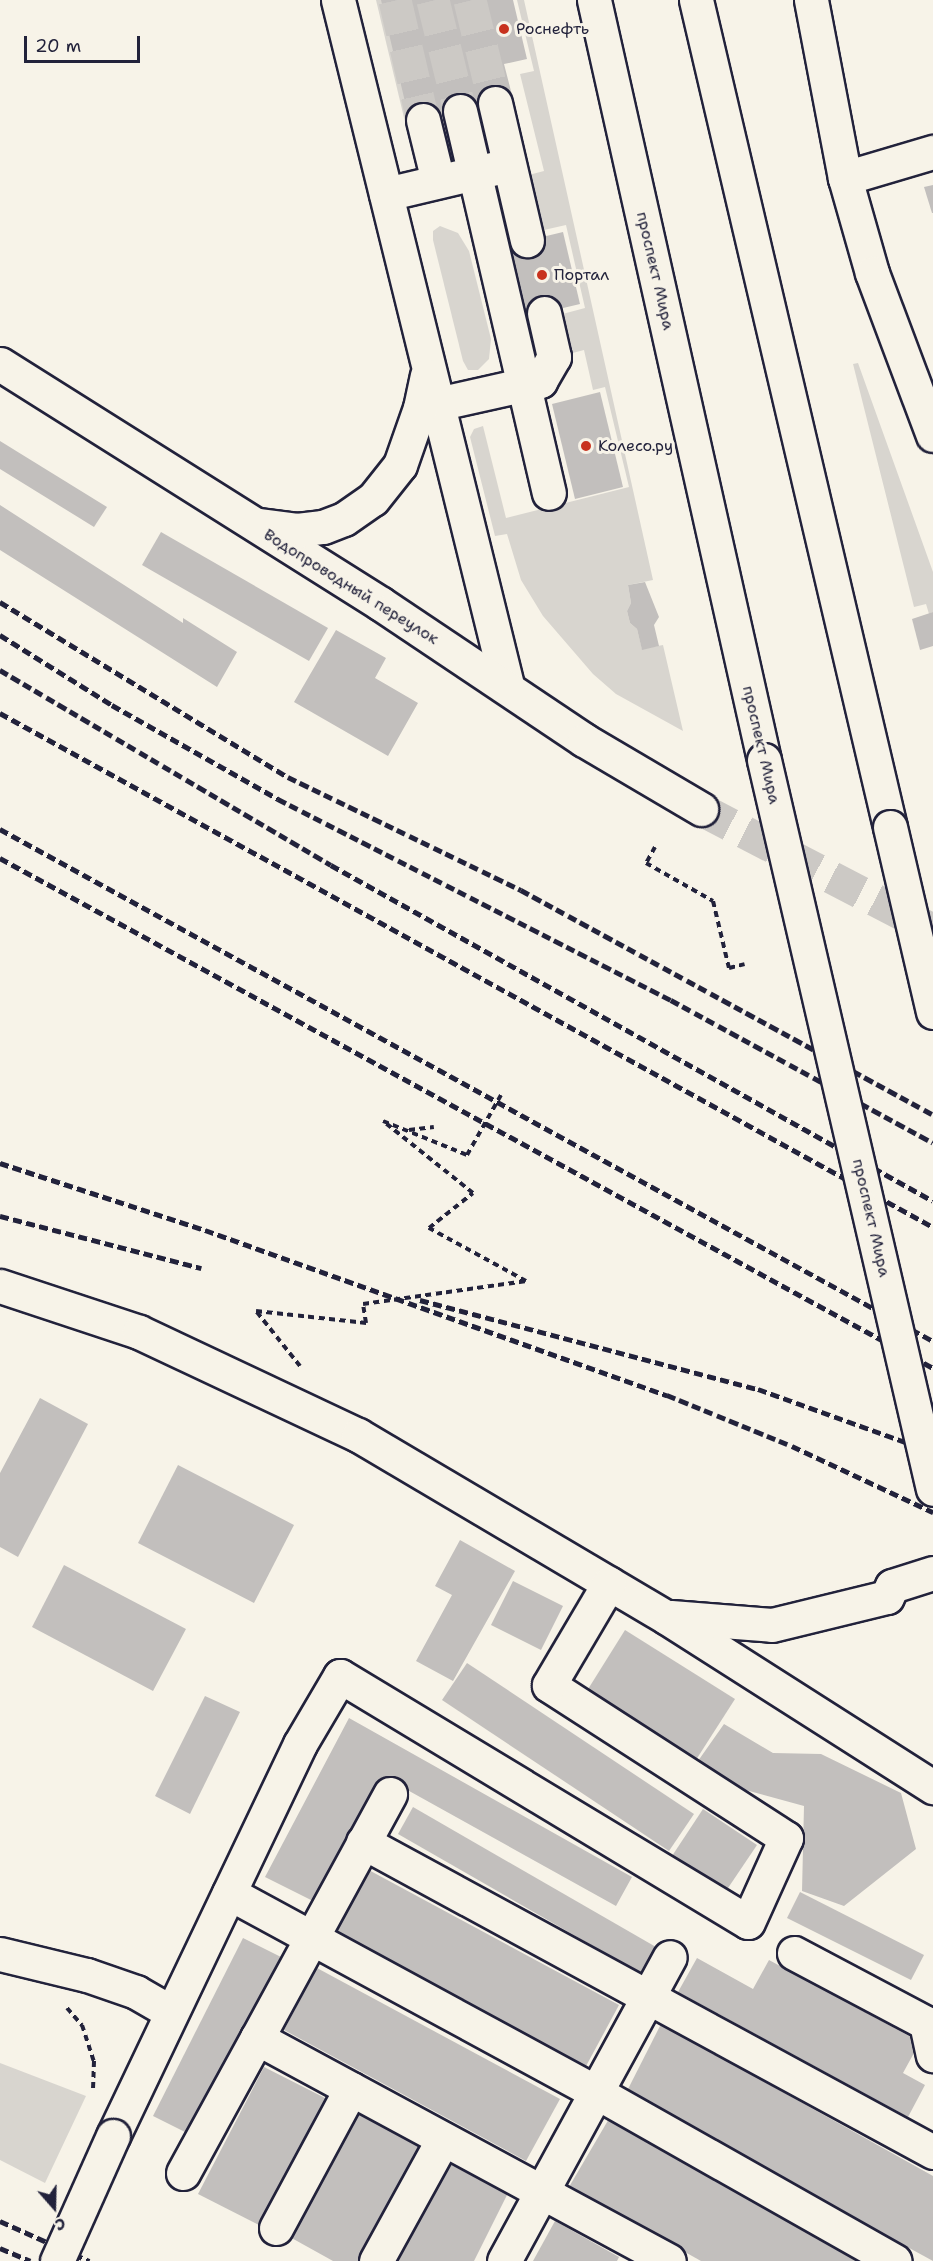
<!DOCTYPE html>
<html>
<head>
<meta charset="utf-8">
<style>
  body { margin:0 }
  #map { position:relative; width:933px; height:2261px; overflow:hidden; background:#f7f3e8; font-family:"Shantell Sans",sans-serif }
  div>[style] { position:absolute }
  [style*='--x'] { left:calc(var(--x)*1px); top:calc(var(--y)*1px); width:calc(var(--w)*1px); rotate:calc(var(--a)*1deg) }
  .green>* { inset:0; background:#d8d5cf }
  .building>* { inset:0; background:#c2bfbd }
  .minor-tunnel>* { height:33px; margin-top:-16.5px; transform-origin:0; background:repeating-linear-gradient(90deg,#ccc9c5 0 33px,transparent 0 49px) }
  .major-tunnel>* { height:33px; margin-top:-16.5px; transform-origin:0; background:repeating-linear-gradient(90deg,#ccc9c5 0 33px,transparent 0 49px) }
  .path>* { height:4px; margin-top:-2px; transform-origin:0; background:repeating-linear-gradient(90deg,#22223b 0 6px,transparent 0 10.5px) }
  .roads { filter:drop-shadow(2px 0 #22223b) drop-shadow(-2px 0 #22223b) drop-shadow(0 2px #22223b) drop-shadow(0 -2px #22223b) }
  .minor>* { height:33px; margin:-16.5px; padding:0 16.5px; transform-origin:16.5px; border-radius:16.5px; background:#f7f3e8 }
  .major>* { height:33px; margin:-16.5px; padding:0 16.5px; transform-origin:16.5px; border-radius:16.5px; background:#f7f3e8 }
  .rail>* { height:4.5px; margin-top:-2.25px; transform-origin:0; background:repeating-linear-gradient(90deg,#22223b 0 9px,transparent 0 13.5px) }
  .bridges { filter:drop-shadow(2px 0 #22223b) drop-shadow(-2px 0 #22223b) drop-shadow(0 2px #22223b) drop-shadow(0 -2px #22223b) }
  .minor-bridge>* { height:33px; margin:-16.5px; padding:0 16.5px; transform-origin:16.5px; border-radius:16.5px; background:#f7f3e8 }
  .major-bridge>* { height:33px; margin:-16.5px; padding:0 16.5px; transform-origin:16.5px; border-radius:16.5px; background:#f7f3e8 }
  .dots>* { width:16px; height:16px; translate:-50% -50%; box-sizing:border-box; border:3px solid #f7f3e8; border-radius:50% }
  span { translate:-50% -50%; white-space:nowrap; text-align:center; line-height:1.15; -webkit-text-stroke:6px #f7f3e8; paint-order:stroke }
  .poi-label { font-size:16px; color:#22223b }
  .left { translate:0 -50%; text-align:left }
  .street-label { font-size:16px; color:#22223b }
  .north { position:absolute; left:24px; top:2177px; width:60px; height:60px; -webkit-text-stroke:4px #f7f3e8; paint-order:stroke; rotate:160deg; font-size:16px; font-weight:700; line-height:24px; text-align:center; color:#22223b }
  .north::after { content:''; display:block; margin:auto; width:21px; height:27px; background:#22223b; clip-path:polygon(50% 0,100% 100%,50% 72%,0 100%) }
  .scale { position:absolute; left:24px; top:36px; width:116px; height:27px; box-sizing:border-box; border:3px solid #22223b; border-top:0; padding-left:8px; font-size:18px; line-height:21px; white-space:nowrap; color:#22223b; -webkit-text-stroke:4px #f7f3e8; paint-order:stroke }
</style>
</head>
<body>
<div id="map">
  <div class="green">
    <i style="clip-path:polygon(376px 0,382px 0,416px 142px,410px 143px)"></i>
    <i style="clip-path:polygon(517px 0,524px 0,653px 580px,628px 585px,631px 603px,627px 611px,630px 623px,637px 629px,642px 649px,663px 645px,683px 731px,616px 694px,593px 674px,543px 616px,521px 580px,507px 534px,495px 536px,470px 437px,474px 429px,483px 426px,506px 518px,629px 487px,605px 387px,593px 390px,584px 350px,565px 355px,555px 316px,585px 308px,566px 225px,535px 232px,521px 177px,544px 171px,520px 74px,534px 71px)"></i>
    <i style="clip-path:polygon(440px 226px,458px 233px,469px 251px,491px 339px,489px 359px,478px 370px,468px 370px,463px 361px,433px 240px,433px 231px)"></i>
    <i style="clip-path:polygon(858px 363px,933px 572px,933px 612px,929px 614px,926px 604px,914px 607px,853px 364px)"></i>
    <i style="clip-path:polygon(0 2063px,86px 2096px,45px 2183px,0 2160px)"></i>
  </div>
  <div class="building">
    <i style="clip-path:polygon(381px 0,513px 0,527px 59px,504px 64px,513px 99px,410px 123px)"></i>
    <i style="clip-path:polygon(933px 185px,933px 213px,932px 213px,924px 187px)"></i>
    <i style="clip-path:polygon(563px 232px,580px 304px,521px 318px,505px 246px)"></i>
    <i style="clip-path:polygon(600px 392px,623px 487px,575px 499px,552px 404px)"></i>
    <i style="clip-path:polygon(0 441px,107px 507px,94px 527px,0 469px)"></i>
    <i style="clip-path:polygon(0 505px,183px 623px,183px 618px,237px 652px,217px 687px,0 550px)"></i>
    <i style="clip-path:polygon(161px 532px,328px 628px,309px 661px,142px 565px)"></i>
    <i style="clip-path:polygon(645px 582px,659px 617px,654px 625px,659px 646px,642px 650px,637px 629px,630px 623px,627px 611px,631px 603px,628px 585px)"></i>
    <i style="clip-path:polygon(933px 612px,933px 646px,920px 650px,912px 619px)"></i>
    <i style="clip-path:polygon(336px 630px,386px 658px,375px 678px,418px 703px,388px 756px,294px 702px)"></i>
    <i style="clip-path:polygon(40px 1398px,88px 1424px,18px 1557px,0 1547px,0 1473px)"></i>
    <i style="clip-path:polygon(178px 1465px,294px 1525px,254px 1603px,138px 1543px)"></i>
    <i style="clip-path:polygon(460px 1540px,515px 1571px,453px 1681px,416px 1661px,452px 1595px,435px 1586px)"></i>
    <i style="clip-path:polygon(64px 1565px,186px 1629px,153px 1691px,32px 1627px)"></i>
    <i style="clip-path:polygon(513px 1581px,563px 1606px,541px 1650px,491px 1625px)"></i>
    <i style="clip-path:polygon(625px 1630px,735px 1699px,694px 1763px,585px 1694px)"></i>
    <i style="clip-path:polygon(467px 1663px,694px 1814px,669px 1851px,442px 1700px)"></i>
    <i style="clip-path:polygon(205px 1696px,240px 1712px,190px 1814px,155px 1796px)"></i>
    <i style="clip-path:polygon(349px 1718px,632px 1877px,616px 1906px,384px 1777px,319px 1904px,265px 1877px)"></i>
    <i style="clip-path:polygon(724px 1724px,773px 1753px,821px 1754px,901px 1793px,916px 1849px,844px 1906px,802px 1891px,804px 1806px,738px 1788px,698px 1761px)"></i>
    <i style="clip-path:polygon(413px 1807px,656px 1947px,640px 1973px,398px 1834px)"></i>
    <i style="clip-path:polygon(703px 1809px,757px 1845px,726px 1891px,672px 1856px)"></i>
    <i style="clip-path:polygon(365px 1868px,619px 2005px,585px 2068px,331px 1931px)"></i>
    <i style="clip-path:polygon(800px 1892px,924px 1955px,911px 1980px,787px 1918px)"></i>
    <i style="clip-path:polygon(243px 1938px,281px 1957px,191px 2135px,153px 2116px)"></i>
    <i style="clip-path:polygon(697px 1958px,753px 1989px,769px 1960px,920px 2042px,903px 2073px,925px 2085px,908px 2117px,678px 1992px)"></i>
    <i style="clip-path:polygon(317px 1968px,560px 2099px,526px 2161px,284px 2030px)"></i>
    <i style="clip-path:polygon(661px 2024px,933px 2176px,933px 2261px,626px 2093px)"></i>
    <i style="clip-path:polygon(264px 2067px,327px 2099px,261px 2226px,198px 2194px)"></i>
    <i style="clip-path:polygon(357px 2112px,423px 2148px,360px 2261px,333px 2261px,288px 2236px)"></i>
    <i style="clip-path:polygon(610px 2117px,858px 2261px,701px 2261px,569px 2187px)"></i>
    <i style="clip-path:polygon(445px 2162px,508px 2193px,474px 2261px,395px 2261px)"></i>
    <i style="clip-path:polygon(555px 2221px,619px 2257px,617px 2261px,533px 2261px)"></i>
  </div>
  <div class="minor-tunnel">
    <i style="--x:395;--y:0;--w:123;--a:76.9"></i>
    <i style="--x:433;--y:0;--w:114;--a:76.3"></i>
    <i style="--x:470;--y:0;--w:106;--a:76.4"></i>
  </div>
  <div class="major-tunnel">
    <i style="--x:701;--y:809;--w:262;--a:27.5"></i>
  </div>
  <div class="path">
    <i style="--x:655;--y:847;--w:18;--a:119"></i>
    <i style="--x:646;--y:863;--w:77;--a:29.6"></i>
    <i style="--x:713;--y:901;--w:69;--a:76.6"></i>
    <i style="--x:729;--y:968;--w:16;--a:-14"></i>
    <i style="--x:409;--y:1130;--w:25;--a:-7"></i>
    <i style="--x:300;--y:1366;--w:70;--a:-128.7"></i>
    <i style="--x:256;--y:1311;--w:111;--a:6.2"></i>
    <i style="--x:366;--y:1323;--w:19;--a:-99"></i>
    <i style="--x:363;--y:1304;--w:165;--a:-8"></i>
    <i style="--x:526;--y:1281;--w:111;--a:-151.3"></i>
    <i style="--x:429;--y:1228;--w:56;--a:-38.5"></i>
    <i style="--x:473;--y:1193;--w:115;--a:-141.3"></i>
    <i style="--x:383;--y:1121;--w:91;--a:22"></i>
    <i style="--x:467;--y:1155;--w:69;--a:-60.5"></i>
    <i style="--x:67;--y:2008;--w:23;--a:49"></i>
    <i style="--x:82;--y:2025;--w:38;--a:72"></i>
    <i style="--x:94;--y:2061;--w:28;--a:92"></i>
  </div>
  <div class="roads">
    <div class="minor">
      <i style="--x:495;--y:103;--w:141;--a:76.9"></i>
      <i style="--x:460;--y:111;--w:392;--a:76.9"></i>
      <i style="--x:423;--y:120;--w:63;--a:76.2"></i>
      <i style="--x:845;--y:178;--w:92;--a:-16.5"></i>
      <i style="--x:386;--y:194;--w:113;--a:-13.3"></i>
      <i style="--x:437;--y:404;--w:106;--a:-12.6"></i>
      <i style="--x:540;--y:381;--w:28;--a:-60"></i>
      <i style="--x:554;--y:357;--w:45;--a:-102.8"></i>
      <i style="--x:0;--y:1286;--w:146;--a:18.3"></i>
      <i style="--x:139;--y:1332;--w:242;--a:25.2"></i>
      <i style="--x:358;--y:1435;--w:358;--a:30.6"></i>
      <i style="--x:666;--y:1617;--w:317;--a:32.5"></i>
      <i style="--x:671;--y:1617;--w:101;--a:4.5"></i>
      <i style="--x:772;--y:1625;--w:118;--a:-13.7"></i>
      <i style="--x:887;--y:1597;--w:12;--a:-66"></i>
      <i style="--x:892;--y:1586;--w:43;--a:-17.6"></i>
      <i style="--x:363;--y:1842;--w:649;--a:28.54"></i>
      <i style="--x:229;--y:1893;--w:417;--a:28.5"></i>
      <i style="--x:596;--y:2092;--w:343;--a:29.5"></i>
      <i style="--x:794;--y:1953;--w:149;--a:27.9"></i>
      <i style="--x:926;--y:2023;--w:33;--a:78"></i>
      <i style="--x:0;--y:1954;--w:89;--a:13.6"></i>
      <i style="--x:87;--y:1975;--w:52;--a:19.1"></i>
      <i style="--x:136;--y:1992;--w:39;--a:30"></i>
      <i style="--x:257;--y:2038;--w:278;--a:-61.4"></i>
      <i style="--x:113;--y:2136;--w:434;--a:-64.5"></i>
      <i style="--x:300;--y:1744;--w:79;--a:-59.5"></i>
      <i style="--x:340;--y:1676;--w:476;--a:31.1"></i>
      <i style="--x:748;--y:1922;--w:92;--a:-65.7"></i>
      <i style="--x:786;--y:1838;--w:282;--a:-147.2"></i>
      <i style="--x:549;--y:1685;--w:118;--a:-59.5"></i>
      <i style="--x:183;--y:2173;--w:154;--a:-61.3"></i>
      <i style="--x:257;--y:2038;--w:468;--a:28.4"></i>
      <i style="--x:276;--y:2228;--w:158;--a:-61.7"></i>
      <i style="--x:376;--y:2261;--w:139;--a:-61.2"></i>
      <i style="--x:504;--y:2261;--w:346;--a:-61.4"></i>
    </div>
    <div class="major">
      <i style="--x:338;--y:0;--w:706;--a:76.14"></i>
      <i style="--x:594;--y:0;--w:779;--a:77.39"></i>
      <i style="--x:696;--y:0;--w:849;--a:76.8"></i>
      <i style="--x:811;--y:0;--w:181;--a:79.2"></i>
      <i style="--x:845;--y:178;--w:99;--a:74.1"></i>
      <i style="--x:872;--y:273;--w:173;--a:69.4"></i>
      <i style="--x:0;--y:364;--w:450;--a:32.2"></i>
      <i style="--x:381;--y:604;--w:244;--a:33.8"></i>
      <i style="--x:584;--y:740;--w:136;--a:30.5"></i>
      <i style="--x:258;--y:525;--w:39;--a:7"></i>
      <i style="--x:297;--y:530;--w:26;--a:-7"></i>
      <i style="--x:323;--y:527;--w:22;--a:-21"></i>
      <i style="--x:344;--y:519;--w:35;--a:-35"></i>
      <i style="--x:373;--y:499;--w:43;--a:-51.5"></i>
      <i style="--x:400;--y:465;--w:60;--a:-70.7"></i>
      <i style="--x:420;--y:408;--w:33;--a:-78"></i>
    </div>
  </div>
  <div class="rail">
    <i style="--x:0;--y:602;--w:337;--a:31.3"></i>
    <i style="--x:288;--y:777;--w:259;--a:25.9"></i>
    <i style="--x:521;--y:890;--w:469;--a:28.6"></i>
    <i style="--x:0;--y:635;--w:132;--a:32"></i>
    <i style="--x:112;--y:705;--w:191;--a:29.5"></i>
    <i style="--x:278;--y:799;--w:441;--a:27.1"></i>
    <i style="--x:671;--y:1000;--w:298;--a:28.6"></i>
    <i style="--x:0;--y:670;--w:384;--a:30.5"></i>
    <i style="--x:331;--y:865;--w:689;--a:29.17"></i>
    <i style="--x:0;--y:713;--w:1065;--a:28.85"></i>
    <i style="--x:0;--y:829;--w:1064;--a:28.76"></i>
    <i style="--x:0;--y:858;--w:1063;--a:28.66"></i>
    <i style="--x:0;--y:1163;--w:216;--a:18.1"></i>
    <i style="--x:205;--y:1230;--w:491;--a:19.7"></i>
    <i style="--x:667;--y:1395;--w:135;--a:22.2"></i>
    <i style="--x:792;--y:1446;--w:156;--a:25.1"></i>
    <i style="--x:0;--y:1216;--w:208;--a:14.5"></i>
    <i style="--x:420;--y:1300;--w:350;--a:14.8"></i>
    <i style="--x:758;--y:1389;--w:186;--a:19.8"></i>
    <i style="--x:0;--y:2221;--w:98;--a:24.2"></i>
    <i style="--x:0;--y:2248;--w:33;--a:23"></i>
  </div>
  <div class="bridges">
    <div class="minor-bridge">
      <i style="--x:57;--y:2261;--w:137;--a:-65.9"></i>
    </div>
    <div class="major-bridge">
      <i style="--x:764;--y:760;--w:748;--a:76.95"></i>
      <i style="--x:890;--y:827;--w:190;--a:76.9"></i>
    </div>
  </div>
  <div class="dots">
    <i style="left:504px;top:29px;background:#c8321e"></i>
    <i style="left:542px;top:275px;background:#c8321e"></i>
    <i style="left:586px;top:446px;background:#c8321e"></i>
  </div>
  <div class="poi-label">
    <span class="left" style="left:516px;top:29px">Роснефть</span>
    <span class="left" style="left:554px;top:275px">Портал</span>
    <span class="left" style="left:598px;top:446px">Колесо.ру</span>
  </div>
  <div class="street-label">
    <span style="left:655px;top:271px;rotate:77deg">проспект Мира</span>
    <span style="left:351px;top:587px;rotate:32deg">Водопроводный переулок</span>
    <span style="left:761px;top:745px;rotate:77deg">проспект Мира</span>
    <span style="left:871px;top:1218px;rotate:77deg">проспект Мира</span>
  </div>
  <div class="north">С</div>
  <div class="scale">20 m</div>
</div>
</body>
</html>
